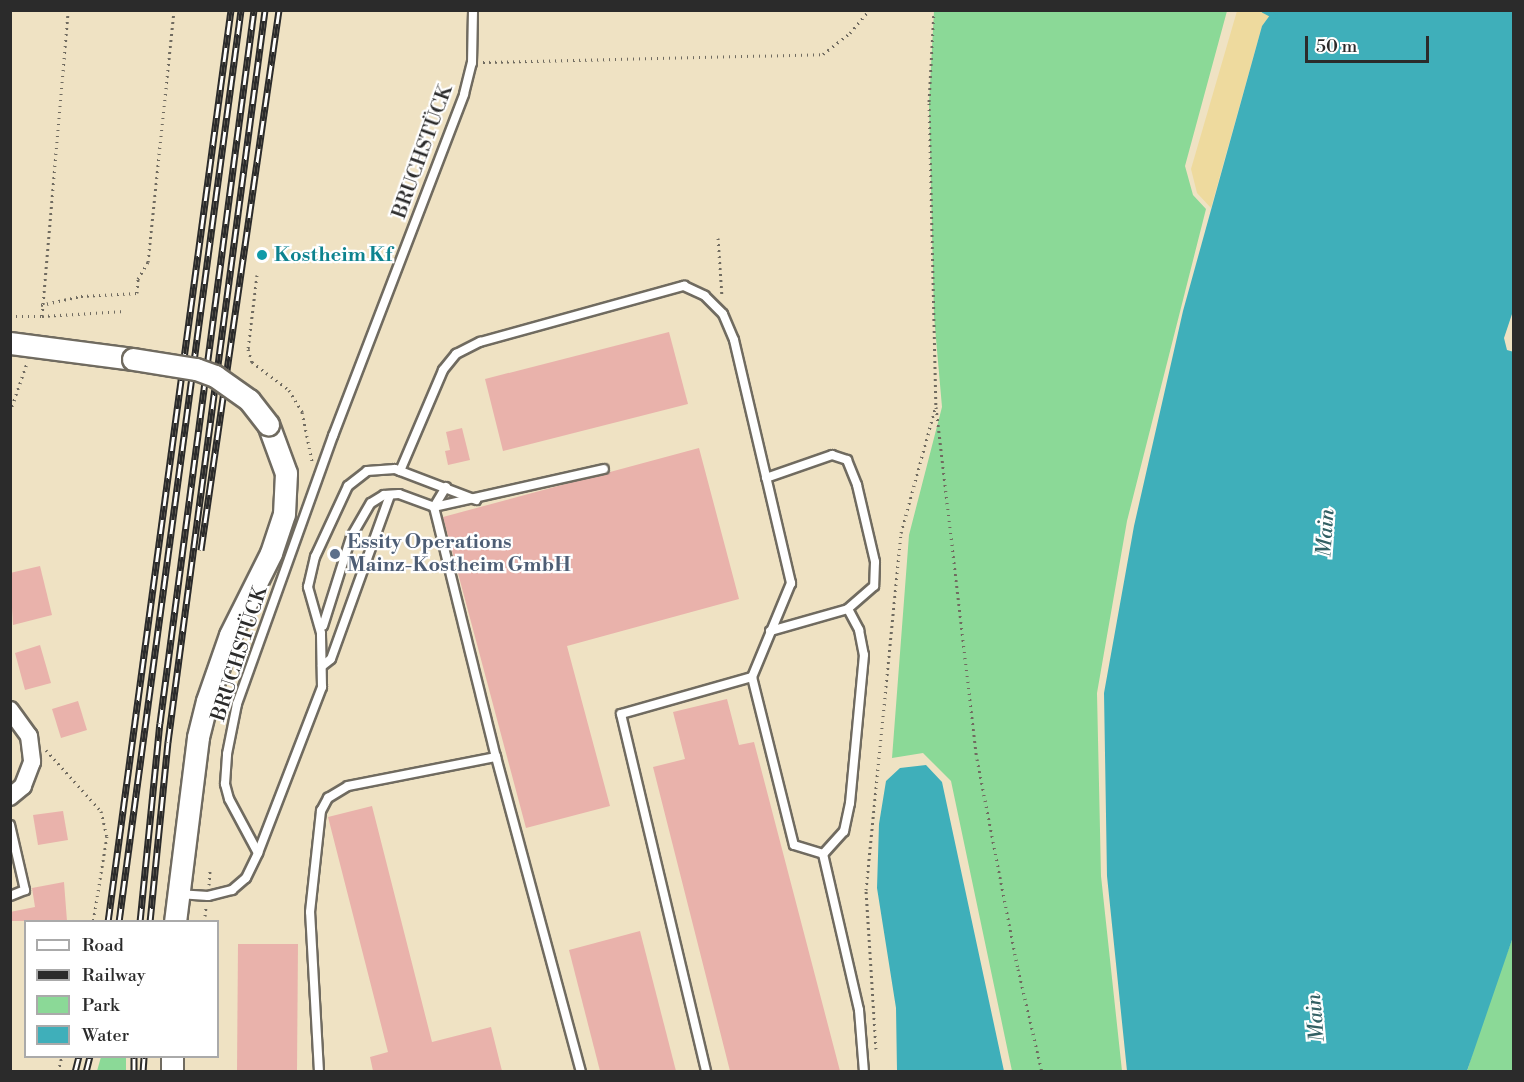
<!DOCTYPE html>
<html>
<head>
<meta charset="utf-8">
<style>
  body { margin:0 }
  #map { position:relative; width:1524px; height:1082px; overflow:hidden; background:#efe2c3; font-family:"Libre Bodoni",serif }
  div>[style] { position:absolute }
  [style*='--x'] { left:calc(var(--x)*1px); top:calc(var(--y)*1px); width:calc(var(--w)*1px); rotate:calc(var(--a)*1deg) }
  .green>* { inset:0; background:#8bd997 }
  .sand>* { inset:0; background:#eeda9e }
  .water>* { inset:0; background:#3fafba }
  .stream>* { height:5px; margin:-2.5px; padding:0 2.5px; transform-origin:2.5px; border-radius:2.5px; background:#3fafba }
  .building>* { inset:0; background:#e9b2ab }
  .path>* { height:3px; margin-top:-1.5px; transform-origin:0; background:repeating-linear-gradient(90deg,#706b60 0 1.5px,transparent 0 6px) }
  .roads { filter:drop-shadow(2px 0 #706b60) drop-shadow(-2px 0 #706b60) drop-shadow(0 2px #706b60) drop-shadow(0 -2px #706b60) }
  .service>* { height:8px; margin:-4px; padding:0 4px; transform-origin:4px; border-radius:4px; background:#fff }
  .minor>* { height:16px; margin:-8px; padding:0 8px; transform-origin:8px; border-radius:8px; background:#fff }
  .tertiary>* { height:21px; margin:-10.5px; padding:0 10.5px; transform-origin:10.5px; border-radius:10.5px; background:#fff }
  .rail>* { height:7px; margin-top:-3.5px; transform-origin:0; background:repeating-linear-gradient(90deg,#fff 0 14px,#2b2b2b 0 28px); box-sizing:border-box; border-block:2px solid #2b2b2b }
  .bridges { filter:drop-shadow(2px 0 #706b60) drop-shadow(-2px 0 #706b60) drop-shadow(0 2px #706b60) drop-shadow(0 -2px #706b60) }
  .tertiary-bridge>* { height:21px; margin:-10.5px; padding:0 10.5px; transform-origin:10.5px; border-radius:10.5px; background:#fff }
  .dots>* { width:16px; height:16px; translate:-50% -50%; box-sizing:border-box; border:3px solid #fff; border-radius:50% }
  span { translate:-50% -50%; white-space:nowrap; text-align:center; line-height:1.15; -webkit-text-stroke:4.5px #fff; paint-order:stroke }
  .street-label { font-size:20px; color:#2b2b2b }
  .culture-label { font-size:20px; color:#0d838f; font-weight:700 }
  .left { translate:0 -50%; text-align:left }
  .service-label { font-size:20px; color:#4e5e75; font-weight:700 }
  .water-label { font-size:21px; color:#336064; font-style:italic }
  .frame { position:absolute; inset:0; border:12px solid #2b2b2b; pointer-events:none }
  .legend { position:absolute; left:24px; top:920px; width:195px; height:138px; box-sizing:border-box; background:#fff; border:2px solid #aaa; margin:0; padding:8px 10px; list-style:none; font-size:18px; color:#2b2b2b }
  .legend li { display:flex; align-items:center; gap:12px; height:30px }
  .legend b { width:30px; border:2px solid #aaa }
  .scale { position:absolute; left:1305px; top:36px; width:124px; height:27px; box-sizing:border-box; border:3px solid #2b2b2b; border-top:0; padding-left:8px; font-size:18px; line-height:21px; white-space:nowrap; color:#2b2b2b; -webkit-text-stroke:4px #fff; paint-order:stroke }
</style>
</head>
<body>
<div id="map">
  <div class="green">
    <i style="clip-path:polygon(934px 11px,1227px 11px,1185px 166px,1193px 195px,1206px 209px,1127px 521px,1097px 693px,1101px 876px,1122px 1071px,1012px 1071px,951px 781px,923px 753px,892px 758px,909px 535px,942px 407px,934px 316px,929px 103px)"></i>
    <i style="clip-path:polygon(1513px 937px,1513px 1071px,1467px 1072px,1482px 1020px)"></i>
    <i style="clip-path:polygon(101px 1057px,126px 1057px,126px 1071px,97px 1071px)"></i>
  </div>
  <div class="sand">
    <i style="clip-path:polygon(1237px 11px,1273px 11px,1262px 26px,1211px 208px,1197px 193px,1191px 169px)"></i>
  </div>
  <div class="water">
    <i style="clip-path:polygon(1273px 11px,1513px 11px,1514px 308px,1504px 338px,1507px 350px,1514px 352px,1514px 934px,1467px 1071px,1127px 1071px,1107px 876px,1104px 693px,1134px 526px,1183px 311px,1262px 26px)"></i>
    <i style="clip-path:polygon(926px 765px,942px 782px,1004px 1071px,897px 1071px,896px 1008px,877px 888px,879px 824px,886px 781px,900px 768px)"></i>
  </div>
  <div class="stream">
    <i style="--x:1263;--y:10;--w:13;--a:27"></i>
  </div>
  <div class="building">
    <i style="clip-path:polygon(669px 332px,688px 404px,503px 451px,485px 379px)"></i>
    <i style="clip-path:polygon(462px 428px,470px 460px,448px 465px,445px 451px,450px 450px,446px 432px)"></i>
    <i style="clip-path:polygon(699px 448px,739px 599px,567px 646px,610px 806px,526px 828px,443px 517px)"></i>
    <i style="clip-path:polygon(40px 566px,52px 615px,13px 625px,10px 573px)"></i>
    <i style="clip-path:polygon(40px 645px,51px 683px,25px 690px,15px 653px)"></i>
    <i style="clip-path:polygon(727px 699px,739px 745px,754px 742px,840px 1071px,730px 1071px,653px 767px,685px 759px,673px 712px)"></i>
    <i style="clip-path:polygon(78px 701px,87px 730px,61px 738px,52px 709px)"></i>
    <i style="clip-path:polygon(372px 806px,432px 1042px,491px 1027px,502px 1071px,373px 1071px,370px 1057px,388px 1052px,328px 817px)"></i>
    <i style="clip-path:polygon(63px 811px,68px 840px,38px 845px,33px 815px)"></i>
    <i style="clip-path:polygon(64px 882px,67px 921px,10px 921px,10px 912px,35px 907px,32px 888px)"></i>
    <i style="clip-path:polygon(640px 931px,676px 1071px,600px 1071px,569px 950px)"></i>
    <i style="clip-path:polygon(238px 944px,298px 944px,297px 1071px,237px 1071px)"></i>
  </div>
  <div class="path">
    <i style="--x:934;--y:10;--w:93;--a:93.1"></i>
    <i style="--x:929;--y:103;--w:304;--a:88.7"></i>
    <i style="--x:936;--y:407;--w:354;--a:83.4"></i>
    <i style="--x:977;--y:759;--w:214;--a:79"></i>
    <i style="--x:1018;--y:969;--w:106;--a:76.9"></i>
    <i style="--x:483;--y:62;--w:340;--a:-1.3"></i>
    <i style="--x:823;--y:54;--w:34;--a:-38"></i>
    <i style="--x:850;--y:33;--w:30;--a:-50"></i>
    <i style="--x:718;--y:238;--w:58;--a:86.1"></i>
    <i style="--x:257;--y:275;--w:75;--a:96.9"></i>
    <i style="--x:248;--y:349;--w:14;--a:73"></i>
    <i style="--x:252;--y:362;--w:46;--a:37.1"></i>
    <i style="--x:289;--y:390;--w:26;--a:59"></i>
    <i style="--x:302;--y:412;--w:50;--a:78.5"></i>
    <i style="--x:41;--y:305;--w:41;--a:-12.7"></i>
    <i style="--x:81;--y:296;--w:56;--a:-3.1"></i>
    <i style="--x:137;--y:293;--w:14;--a:-86"></i>
    <i style="--x:138;--y:279;--w:20;--a:-60"></i>
    <i style="--x:148;--y:262;--w:253;--a:-84.1"></i>
    <i style="--x:10;--y:316;--w:32;--a:0"></i>
    <i style="--x:42;--y:316;--w:307;--a:-85.1"></i>
    <i style="--x:42;--y:316;--w:83;--a:-3.4"></i>
    <i style="--x:10;--y:412;--w:52;--a:-70.9"></i>
    <i style="--x:46;--y:750;--w:82;--a:48"></i>
    <i style="--x:101;--y:811;--w:26;--a:77"></i>
    <i style="--x:107;--y:836;--w:87;--a:99.2"></i>
    <i style="--x:209;--y:885;--w:14;--a:-86"></i>
    <i style="--x:205;--y:916;--w:10;--a:-84"></i>
    <i style="--x:876;--y:1049;--w:159;--a:-93.6"></i>
    <i style="--x:866;--y:890;--w:359;--a:-84.4"></i>
    <i style="--x:901;--y:533;--w:129;--a:-74.7"></i>
    <i style="--x:58;--y:1072;--w:16;--a:-76"></i>
  </div>
  <div class="roads">
    <div class="service">
      <i style="--x:400;--y:471;--w:110;--a:-66.9"></i>
      <i style="--x:443;--y:370;--w:21;--a:-51"></i>
      <i style="--x:456;--y:354;--w:27;--a:-27"></i>
      <i style="--x:480;--y:342;--w:212;--a:-15.4"></i>
      <i style="--x:684;--y:286;--w:23;--a:25"></i>
      <i style="--x:705;--y:296;--w:25;--a:45"></i>
      <i style="--x:723;--y:314;--w:28;--a:67"></i>
      <i style="--x:734;--y:340;--w:250;--a:76.8"></i>
      <i style="--x:791;--y:583;--w:102;--a:112.5"></i>
      <i style="--x:752;--y:677;--w:136;--a:164.2"></i>
      <i style="--x:621;--y:714;--w:368;--a:76.6"></i>
      <i style="--x:766;--y:478;--w:70;--a:-19.2"></i>
      <i style="--x:832;--y:455;--w:16;--a:18"></i>
      <i style="--x:847;--y:460;--w:27;--a:68"></i>
      <i style="--x:857;--y:485;--w:79;--a:76.8"></i>
      <i style="--x:875;--y:562;--w:24;--a:92"></i>
      <i style="--x:874;--y:586;--w:35;--a:139"></i>
      <i style="--x:848;--y:609;--w:81;--a:164.2"></i>
      <i style="--x:446;--y:487;--w:23;--a:121"></i>
      <i style="--x:434;--y:507;--w:258;--a:76.1"></i>
      <i style="--x:496;--y:757;--w:326;--a:74.9"></i>
      <i style="--x:848;--y:609;--w:24;--a:62"></i>
      <i style="--x:859;--y:630;--w:25;--a:79"></i>
      <i style="--x:864;--y:655;--w:149;--a:95.4"></i>
      <i style="--x:850;--y:803;--w:29;--a:102"></i>
      <i style="--x:844;--y:831;--w:31;--a:132"></i>
      <i style="--x:823;--y:854;--w:160;--a:77"></i>
      <i style="--x:859;--y:1010;--w:62;--a:85.4"></i>
      <i style="--x:323;--y:626;--w:93;--a:-72.5"></i>
      <i style="--x:351;--y:537;--w:39;--a:-60"></i>
      <i style="--x:371;--y:503;--w:15;--a:-32"></i>
      <i style="--x:384;--y:495;--w:15;--a:-4"></i>
      <i style="--x:399;--y:494;--w:37;--a:20"></i>
      <i style="--x:434;--y:507;--w:174;--a:-12.6"></i>
      <i style="--x:322;--y:666;--w:11;--a:-38"></i>
      <i style="--x:331;--y:659;--w:174;--a:-70.2"></i>
      <i style="--x:752;--y:677;--w:173;--a:76"></i>
      <i style="--x:794;--y:845;--w:30;--a:17"></i>
      <i style="--x:10;--y:825;--w:67;--a:77"></i>
      <i style="--x:25;--y:890;--w:16;--a:158"></i>
      <i style="--x:258;--y:853;--w:61;--a:-118.2"></i>
      <i style="--x:229;--y:799;--w:16;--a:-105"></i>
      <i style="--x:225;--y:784;--w:30;--a:-86"></i>
      <i style="--x:227;--y:754;--w:51;--a:-78.7"></i>
      <i style="--x:237;--y:704;--w:285;--a:-70.3"></i>
      <i style="--x:333;--y:436;--w:366;--a:-69"></i>
      <i style="--x:464;--y:94;--w:32;--a:-76"></i>
      <i style="--x:472;--y:63;--w:53;--a:-88.9"></i>
      <i style="--x:178;--y:894;--w:30;--a:4"></i>
      <i style="--x:208;--y:896;--w:25;--a:-14"></i>
      <i style="--x:232;--y:890;--w:18;--a:-41"></i>
      <i style="--x:246;--y:878;--w:28;--a:-64"></i>
      <i style="--x:258;--y:853;--w:178;--a:-68.9"></i>
      <i style="--x:322;--y:687;--w:54;--a:-91.1"></i>
      <i style="--x:321;--y:633;--w:48;--a:-105.8"></i>
      <i style="--x:308;--y:587;--w:31;--a:-77"></i>
      <i style="--x:315;--y:557;--w:78;--a:-65.1"></i>
      <i style="--x:348;--y:486;--w:24;--a:-38"></i>
      <i style="--x:367;--y:471;--w:28;--a:-4"></i>
      <i style="--x:395;--y:469;--w:87;--a:20.9"></i>
      <i style="--x:319;--y:1072;--w:160;--a:-93.2"></i>
      <i style="--x:310;--y:912;--w:102;--a:-83.8"></i>
      <i style="--x:321;--y:811;--w:15;--a:-62"></i>
      <i style="--x:328;--y:798;--w:23;--a:-31"></i>
      <i style="--x:348;--y:786;--w:151;--a:-11.1"></i>
    </div>
    <div class="minor">
      <i style="--x:10;--y:710;--w:32;--a:54"></i>
      <i style="--x:29;--y:736;--w:26;--a:83"></i>
      <i style="--x:32;--y:762;--w:26;--a:111"></i>
      <i style="--x:23;--y:786;--w:17;--a:140"></i>
    </div>
    <div class="tertiary">
      <i style="--x:10;--y:343;--w:124;--a:7.4"></i>
      <i style="--x:175;--y:922;--w:186;--a:-82.9"></i>
      <i style="--x:198;--y:737;--w:37;--a:-76"></i>
      <i style="--x:207;--y:701;--w:70;--a:-70.8"></i>
      <i style="--x:230;--y:635;--w:92;--a:-63.4"></i>
      <i style="--x:271;--y:553;--w:41;--a:-71.6"></i>
      <i style="--x:284;--y:514;--w:41;--a:-87.2"></i>
      <i style="--x:286;--y:473;--w:52;--a:-110.2"></i>
      <i style="--x:172;--y:1056;--w:16;--a:90"></i>
    </div>
  </div>
  <div class="rail">
    <i style="--x:201;--y:550;--w:546;--a:-81.78"></i>
    <i style="--x:108;--y:922;--w:920;--a:-82.32"></i>
    <i style="--x:119;--y:922;--w:920;--a:-82.38"></i>
    <i style="--x:140;--y:922;--w:200;--a:-84.3"></i>
    <i style="--x:160;--y:723;--w:719;--a:-82.49"></i>
    <i style="--x:150;--y:922;--w:181;--a:-84.3"></i>
    <i style="--x:168;--y:742;--w:738;--a:-82.45"></i>
    <i style="--x:75;--y:1072;--w:16;--a:-76"></i>
    <i style="--x:86;--y:1072;--w:16;--a:-76"></i>
    <i style="--x:134;--y:1072;--w:16;--a:-90"></i>
    <i style="--x:143;--y:1072;--w:16;--a:-86"></i>
  </div>
  <div class="bridges">
    <div class="tertiary-bridge">
      <i style="--x:133;--y:359;--w:64;--a:9"></i>
      <i style="--x:196;--y:369;--w:20;--a:20"></i>
      <i style="--x:215;--y:376;--w:42;--a:35.2"></i>
      <i style="--x:249;--y:400;--w:31;--a:52"></i>
    </div>
  </div>
  <div class="dots">
    <i style="left:262px;top:255px;background:#0f9aa8"></i>
    <i style="left:335px;top:554px;background:#5c6f8a"></i>
  </div>
  <div class="street-label">
    <span style="left:423px;top:152px;rotate:-70deg">BRUCHSTÜCK</span>
    <span style="left:240px;top:654px;rotate:-72deg">BRUCHSTÜCK</span>
  </div>
  <div class="culture-label">
    <span class="left" style="left:274px;top:255px">Kostheim Kf</span>
  </div>
  <div class="service-label">
    <span class="left" style="left:347px;top:554px">Essity Operations<br>Mainz-Kostheim GmbH</span>
  </div>
  <div class="water-label">
    <span style="left:1326px;top:533px;rotate:-86deg">Main</span>
    <span style="left:1316px;top:1018px;rotate:-95deg">Main</span>
  </div>
  <div class="frame"></div>
  <ul class="legend">
  <li><b style="height:8px;background:#fff"></b>Road</li>
  <li><b style="height:8px;background:#2b2b2b"></b>Railway</li>
  <li><b style="height:16px;background:#8bd997"></b>Park</li>
  <li><b style="height:16px;background:#3fafba"></b>Water</li>
  </ul>
  <div class="scale">50 m</div>
</div>
</body>
</html>
